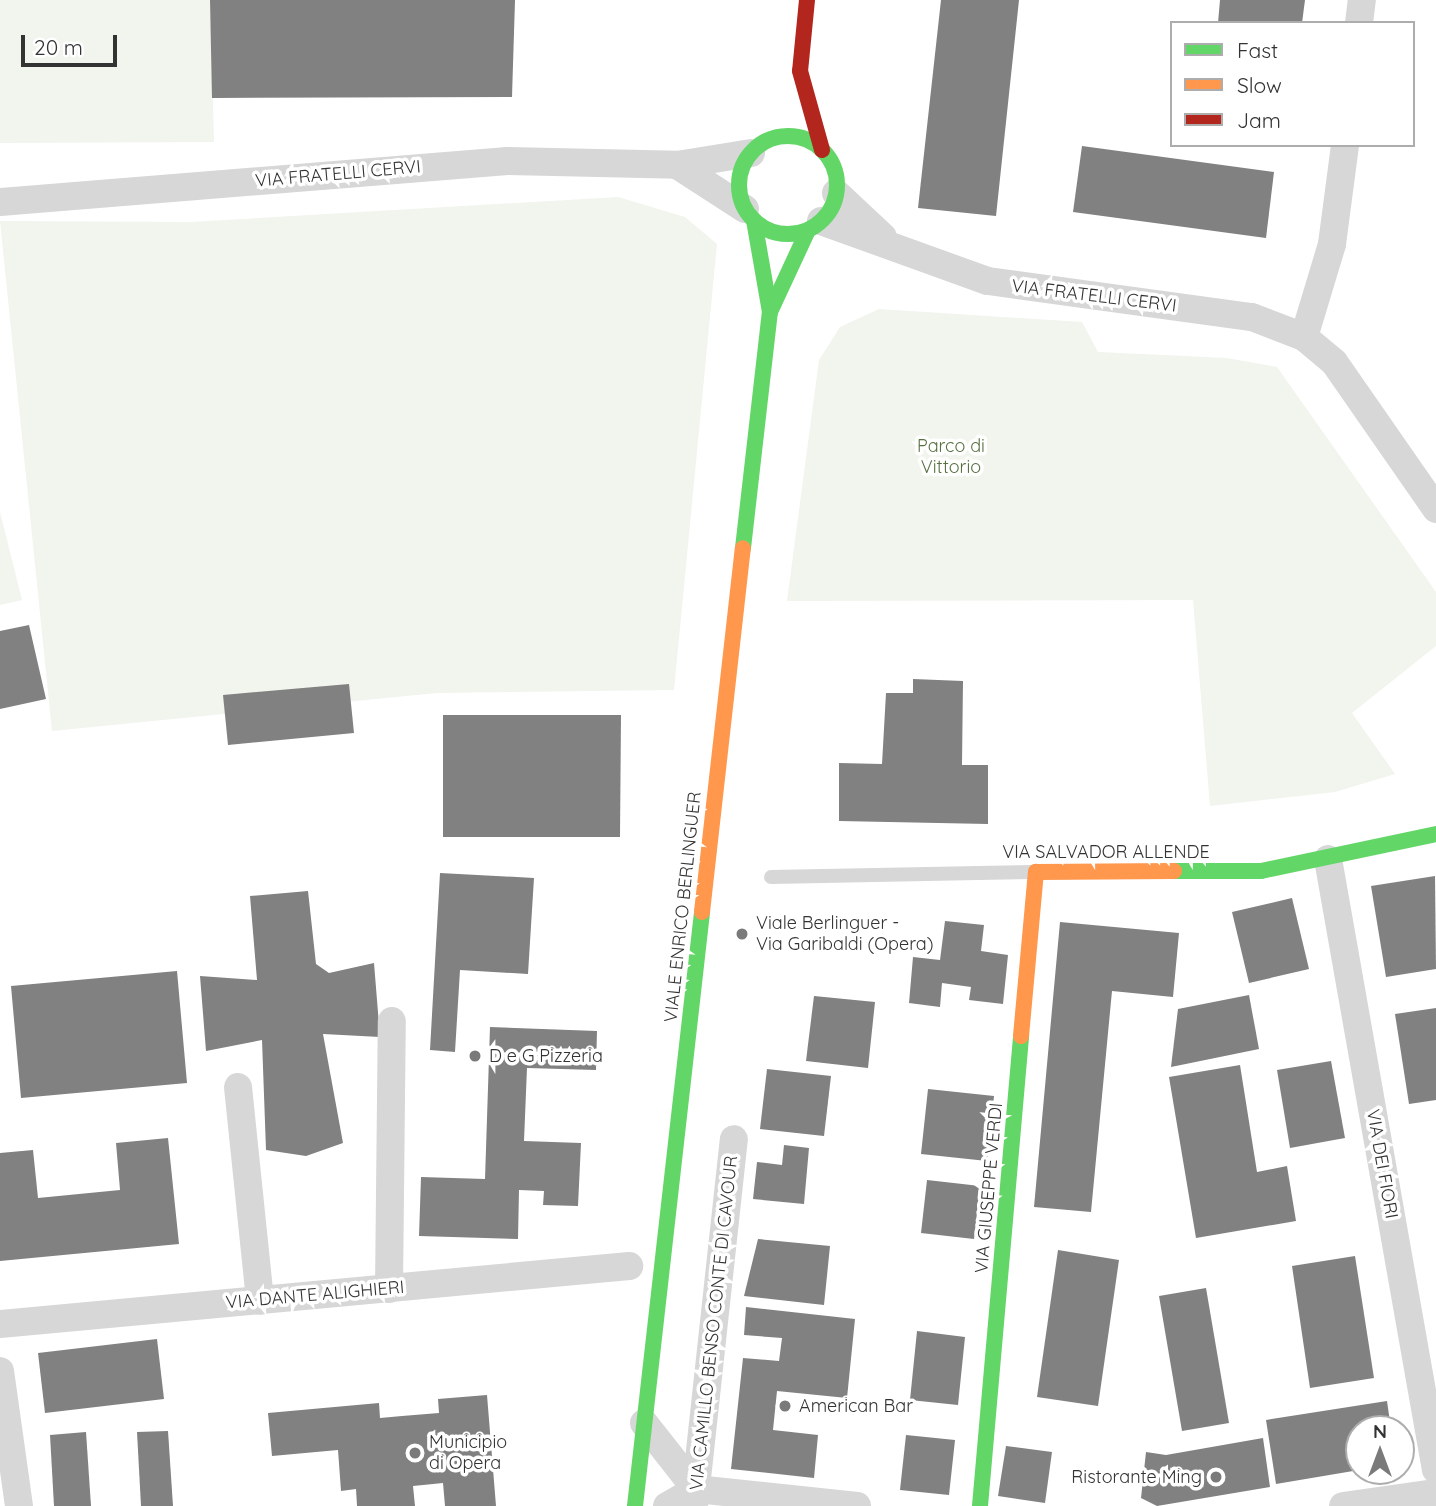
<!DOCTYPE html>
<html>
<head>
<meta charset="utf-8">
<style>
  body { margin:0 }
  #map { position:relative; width:1436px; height:1506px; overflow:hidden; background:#fff; font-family:Quicksand,sans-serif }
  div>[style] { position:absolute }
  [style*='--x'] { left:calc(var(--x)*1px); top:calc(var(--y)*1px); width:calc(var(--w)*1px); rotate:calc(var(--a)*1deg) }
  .green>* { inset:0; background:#f1f5ed }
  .building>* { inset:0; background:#818181 }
  .lane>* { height:14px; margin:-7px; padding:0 7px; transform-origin:7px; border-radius:7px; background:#d7d7d7 }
  .street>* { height:28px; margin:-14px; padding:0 14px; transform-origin:14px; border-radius:14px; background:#d7d7d7 }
  .fast>* { height:16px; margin:-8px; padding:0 8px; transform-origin:8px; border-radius:8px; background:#63d668 }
  .fast>.ring { margin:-8px; padding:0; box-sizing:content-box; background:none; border:16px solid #63d668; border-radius:50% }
  .slow>* { height:16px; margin:-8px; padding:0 8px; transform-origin:8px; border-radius:8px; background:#ff974d }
  .jam>* { height:16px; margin:-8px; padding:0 8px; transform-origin:8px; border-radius:8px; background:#b3261e }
  .dots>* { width:19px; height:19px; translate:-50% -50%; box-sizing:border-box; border:4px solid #fff; border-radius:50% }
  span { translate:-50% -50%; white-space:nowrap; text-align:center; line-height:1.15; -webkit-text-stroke:7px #fff; paint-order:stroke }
  .street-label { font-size:18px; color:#333 }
  .park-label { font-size:18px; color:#56703f }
  .poi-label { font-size:18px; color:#333 }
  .left { translate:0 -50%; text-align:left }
  .right { translate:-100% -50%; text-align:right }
  .legend { position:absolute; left:1170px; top:21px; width:245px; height:126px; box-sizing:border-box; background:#fff; border:2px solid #adadad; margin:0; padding:9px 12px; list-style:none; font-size:21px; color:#333 }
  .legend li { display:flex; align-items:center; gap:14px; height:35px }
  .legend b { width:35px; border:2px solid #adadad }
  .north { position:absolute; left:1345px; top:1415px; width:70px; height:70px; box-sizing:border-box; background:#fff; border:2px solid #adadad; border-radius:50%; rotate:0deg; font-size:19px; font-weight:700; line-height:28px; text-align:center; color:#333 }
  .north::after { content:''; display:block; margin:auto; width:24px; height:32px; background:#7a7a7a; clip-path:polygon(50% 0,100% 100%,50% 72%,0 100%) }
  .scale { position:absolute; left:21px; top:35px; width:96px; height:32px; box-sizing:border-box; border:4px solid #333; border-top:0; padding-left:9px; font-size:21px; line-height:24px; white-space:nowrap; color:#333; -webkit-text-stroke:5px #fff; paint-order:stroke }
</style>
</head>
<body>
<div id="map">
  <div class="green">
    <i style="clip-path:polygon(0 0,210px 0,214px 142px,0 143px)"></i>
    <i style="clip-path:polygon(618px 197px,685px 217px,717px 244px,674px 690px,437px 693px,52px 731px,0 221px,191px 222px)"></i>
    <i style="clip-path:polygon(879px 309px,1082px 322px,1098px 352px,1227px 358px,1277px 367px,1436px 592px,1436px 646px,1352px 713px,1395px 774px,1335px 792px,1210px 806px,1193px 600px,787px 601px,819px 360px,840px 327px)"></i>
    <i style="clip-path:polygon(0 512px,22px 600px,0 605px)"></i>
  </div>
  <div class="building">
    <i style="clip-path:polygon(210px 0,515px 0,512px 97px,212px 98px)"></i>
    <i style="clip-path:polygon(941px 0,1019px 0,996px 216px,918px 208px)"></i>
    <i style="clip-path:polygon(1220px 0,1305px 0,1302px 23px,1218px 23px)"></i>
    <i style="clip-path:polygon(1082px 146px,1274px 172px,1266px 238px,1073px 212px)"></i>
    <i style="clip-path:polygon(29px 625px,46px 699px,0 709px,0 631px)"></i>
    <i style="clip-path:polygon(913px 679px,963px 681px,962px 765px,988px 765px,988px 824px,839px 821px,839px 763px,882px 764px,886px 693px,913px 693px)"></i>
    <i style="clip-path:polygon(349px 684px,354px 733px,228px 745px,223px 695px)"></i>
    <i style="clip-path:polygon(443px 715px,621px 715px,620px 837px,443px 837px)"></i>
    <i style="clip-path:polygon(440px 873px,534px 878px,528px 974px,460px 970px,455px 1052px,430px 1050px)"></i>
    <i style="clip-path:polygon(1435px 876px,1436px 969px,1386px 977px,1371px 886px)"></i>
    <i style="clip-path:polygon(308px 891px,316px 964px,329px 973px,374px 963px,380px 1037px,323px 1034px,343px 1143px,306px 1156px,266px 1150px,262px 1040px,206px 1051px,200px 976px,257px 980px,250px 896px)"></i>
    <i style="clip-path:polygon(1292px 898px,1309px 969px,1249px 983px,1232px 912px)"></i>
    <i style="clip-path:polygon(945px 921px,984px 925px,981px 951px,1008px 955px,1003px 1004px,969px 1000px,971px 987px,942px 983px,940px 1007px,909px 1003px,913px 957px,940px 960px)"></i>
    <i style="clip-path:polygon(1060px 922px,1179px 933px,1173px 997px,1112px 991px,1091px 1212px,1034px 1207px)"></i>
    <i style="clip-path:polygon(177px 971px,187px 1083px,21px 1098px,11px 986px)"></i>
    <i style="clip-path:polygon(1249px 995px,1259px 1049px,1171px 1067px,1178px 1009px)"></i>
    <i style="clip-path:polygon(814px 996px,875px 1002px,868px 1068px,806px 1061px)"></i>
    <i style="clip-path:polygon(1436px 1008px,1436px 1100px,1409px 1104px,1395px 1014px)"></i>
    <i style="clip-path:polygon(490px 1027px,597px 1031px,596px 1070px,527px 1068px,524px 1141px,581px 1143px,578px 1206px,543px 1205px,544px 1191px,519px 1190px,518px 1239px,419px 1236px,421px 1177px,485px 1179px)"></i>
    <i style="clip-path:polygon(1331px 1061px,1345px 1138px,1290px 1148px,1277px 1070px)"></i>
    <i style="clip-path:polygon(1240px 1065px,1257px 1172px,1287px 1166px,1296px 1221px,1196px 1238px,1169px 1077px)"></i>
    <i style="clip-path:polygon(767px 1069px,831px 1076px,824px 1136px,760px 1129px)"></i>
    <i style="clip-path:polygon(928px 1089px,994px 1096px,987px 1161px,921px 1154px)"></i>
    <i style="clip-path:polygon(168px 1138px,179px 1244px,0 1261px,0 1153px,33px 1150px,38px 1198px,120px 1190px,116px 1143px)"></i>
    <i style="clip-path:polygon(784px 1145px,809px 1148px,804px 1204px,753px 1199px,757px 1162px,782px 1165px)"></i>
    <i style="clip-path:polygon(927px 1180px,980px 1186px,974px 1239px,921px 1233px)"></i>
    <i style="clip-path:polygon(758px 1239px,830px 1246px,824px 1305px,744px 1296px)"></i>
    <i style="clip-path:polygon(1058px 1250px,1119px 1260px,1098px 1406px,1037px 1397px)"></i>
    <i style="clip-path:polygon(1355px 1256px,1374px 1378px,1310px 1388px,1292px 1266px)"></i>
    <i style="clip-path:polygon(1206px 1288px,1229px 1423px,1182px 1431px,1159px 1296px)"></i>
    <i style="clip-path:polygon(746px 1307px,855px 1319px,847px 1398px,777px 1391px,773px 1430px,818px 1435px,814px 1478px,731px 1469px,743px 1358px,779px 1361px,782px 1338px,744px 1335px)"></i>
    <i style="clip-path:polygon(917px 1331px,965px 1337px,958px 1405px,910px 1400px)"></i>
    <i style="clip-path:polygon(157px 1339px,164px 1399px,45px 1413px,38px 1353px)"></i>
    <i style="clip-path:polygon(487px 1395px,496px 1506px,445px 1506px,443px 1483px,413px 1486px,415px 1506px,357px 1506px,356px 1489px,341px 1491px,338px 1450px,272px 1456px,268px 1413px,379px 1403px,380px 1418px,402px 1416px,439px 1413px,438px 1399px)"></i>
    <i style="clip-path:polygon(1387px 1401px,1391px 1429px,1359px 1429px,1359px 1470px,1276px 1484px,1266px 1420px)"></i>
    <i style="clip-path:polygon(168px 1431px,173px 1506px,141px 1506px,137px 1432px)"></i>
    <i style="clip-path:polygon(86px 1432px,91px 1506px,54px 1506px,50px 1435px)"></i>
    <i style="clip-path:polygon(906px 1435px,955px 1440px,949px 1495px,900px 1490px)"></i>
    <i style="clip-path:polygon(1263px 1438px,1270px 1487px,1157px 1506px,1141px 1498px,1146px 1452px,1166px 1455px)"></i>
    <i style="clip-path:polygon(1006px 1446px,1052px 1452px,1045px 1503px,998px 1496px)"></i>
  </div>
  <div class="lane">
    <i style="--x:771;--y:877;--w:264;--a:-1.1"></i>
  </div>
  <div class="street">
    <i style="--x:1359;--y:23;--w:23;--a:-83"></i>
    <i style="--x:677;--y:165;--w:81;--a:32.9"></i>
    <i style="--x:836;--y:193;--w:64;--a:43.1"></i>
    <i style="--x:0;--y:202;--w:509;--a:-4.62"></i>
    <i style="--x:507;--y:161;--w:170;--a:1.3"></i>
    <i style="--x:677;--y:165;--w:75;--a:-9.2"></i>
    <i style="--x:821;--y:221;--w:177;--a:19.8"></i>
    <i style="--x:988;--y:281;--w:266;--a:7.8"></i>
    <i style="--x:1252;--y:317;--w:56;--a:21"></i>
    <i style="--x:1304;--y:337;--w:39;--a:40"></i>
    <i style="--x:1334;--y:362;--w:179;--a:55.2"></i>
    <i style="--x:1304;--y:337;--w:97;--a:-73.2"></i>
    <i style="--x:1332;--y:244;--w:100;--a:-82.5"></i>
    <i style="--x:1328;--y:859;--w:620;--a:79.98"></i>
    <i style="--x:238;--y:1087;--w:215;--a:84.1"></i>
    <i style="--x:389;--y:1289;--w:268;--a:-89.4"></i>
    <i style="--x:0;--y:1324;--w:632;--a:-5.27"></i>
    <i style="--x:0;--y:1371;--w:136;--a:82"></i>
    <i style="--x:644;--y:1423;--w:84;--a:51.8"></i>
    <i style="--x:667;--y:1506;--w:34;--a:-30"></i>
    <i style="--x:696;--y:1489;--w:162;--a:6"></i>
    <i style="--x:694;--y:1506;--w:369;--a:-83.8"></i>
    <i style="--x:1343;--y:1506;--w:94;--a:-8"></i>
  </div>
  <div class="fast">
    <i class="ring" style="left:739px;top:136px;width:82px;height:82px"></i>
    <i style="--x:770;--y:312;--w:90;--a:-65.1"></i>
    <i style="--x:743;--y:548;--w:238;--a:-83.5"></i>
    <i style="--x:770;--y:312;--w:93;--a:-99.9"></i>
    <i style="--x:1174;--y:871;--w:87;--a:0"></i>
    <i style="--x:1261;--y:871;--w:179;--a:-11.9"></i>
    <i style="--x:635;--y:1506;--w:598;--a:-83.56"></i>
    <i style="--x:980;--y:1506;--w:472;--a:-85"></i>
  </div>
  <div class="slow">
    <i style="--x:702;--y:912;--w:366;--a:-83.6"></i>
    <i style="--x:1021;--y:1036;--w:165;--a:-84.8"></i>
    <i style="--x:1036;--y:872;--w:138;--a:-0.4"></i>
  </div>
  <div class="jam">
    <i style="--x:807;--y:0;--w:71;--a:95.6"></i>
    <i style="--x:800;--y:71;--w:82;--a:74.4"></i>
  </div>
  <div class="dots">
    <i style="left:742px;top:934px;background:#7a7a7a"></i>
    <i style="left:475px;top:1056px;background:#7a7a7a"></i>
    <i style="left:785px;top:1406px;background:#7a7a7a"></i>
    <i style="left:415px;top:1453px;background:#7a7a7a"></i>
    <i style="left:1216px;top:1477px;background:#7a7a7a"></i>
  </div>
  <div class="street-label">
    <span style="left:338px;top:174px;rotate:-5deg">VIA FRATELLI CERVI</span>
    <span style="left:1094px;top:296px;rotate:7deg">VIA FRATELLI CERVI</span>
    <span style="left:1106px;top:852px">VIA SALVADOR ALLENDE</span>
    <span style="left:683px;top:907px;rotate:-84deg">VIALE ENRICO BERLINGUER</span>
    <span style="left:1382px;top:1164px;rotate:80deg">VIA DEI FIORI</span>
    <span style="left:989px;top:1188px;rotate:-85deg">VIA GIUSEPPE VERDI</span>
    <span style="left:315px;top:1295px;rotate:-5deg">VIA DANTE ALIGHIERI</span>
    <span style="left:714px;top:1323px;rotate:-84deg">VIA CAMILLO BENSO CONTE DI CAVOUR</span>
  </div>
  <div class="park-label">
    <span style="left:951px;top:457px">Parco di<br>Vittorio</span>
  </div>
  <div class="poi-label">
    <span class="left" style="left:756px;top:934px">Viale Berlinguer -<br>Via Garibaldi (Opera)</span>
    <span class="left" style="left:489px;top:1056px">D e G Pizzeria</span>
    <span class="left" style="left:799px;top:1406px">American Bar</span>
    <span class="left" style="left:429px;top:1453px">Municipio<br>di Opera</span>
    <span class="right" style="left:1202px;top:1477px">Ristorante Ming</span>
  </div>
  <ul class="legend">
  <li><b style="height:9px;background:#63d668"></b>Fast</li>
  <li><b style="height:9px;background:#ff974d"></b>Slow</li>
  <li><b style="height:9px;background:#b3261e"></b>Jam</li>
  </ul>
  <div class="north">N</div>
  <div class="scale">20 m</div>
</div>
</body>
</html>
